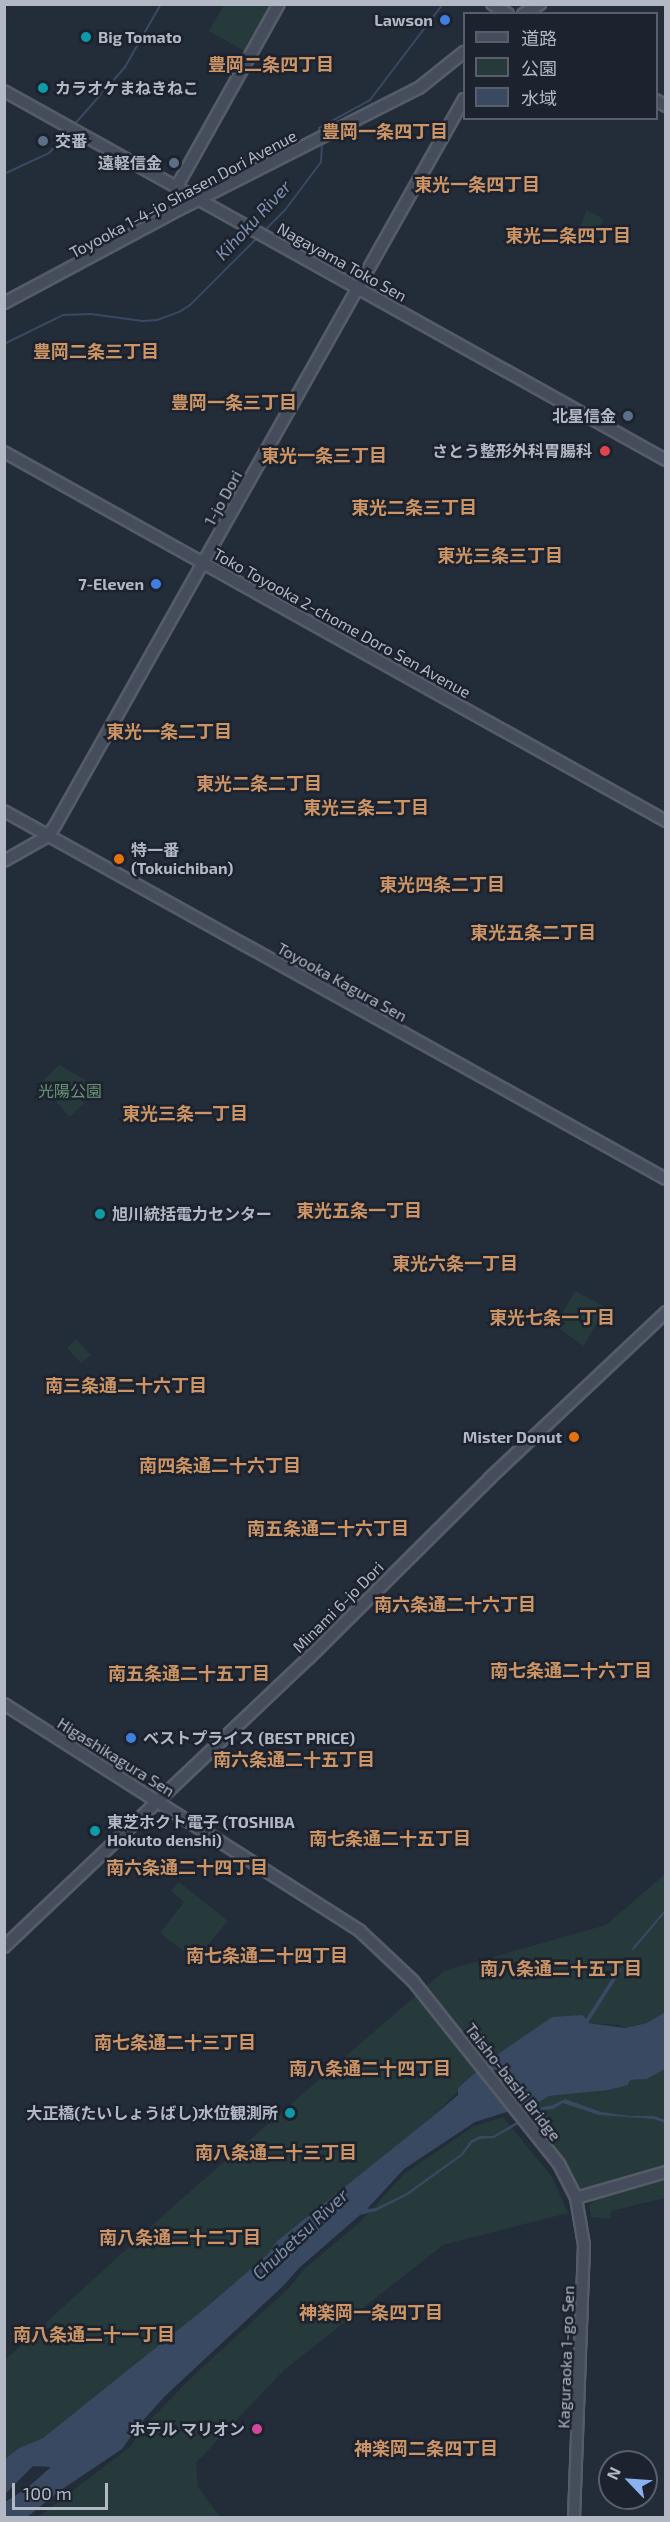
<!DOCTYPE html>
<html>
<head>
<meta charset="utf-8">
<style>
  body { margin:0 }
  #map { position:relative; width:670px; height:2522px; overflow:hidden; background:#232c39; font-family:"Exo 2","Noto Sans JP",sans-serif }
  div>[style] { position:absolute }
  [style*='--x'] { left:calc(var(--x)*1px); top:calc(var(--y)*1px); width:calc(var(--w)*1px); rotate:calc(var(--a)*1deg) }
  .green>* { inset:0; background:#26393b }
  .water>* { inset:0; background:#394962 }
  .stream>* { height:2px; margin:-1px; padding:0 1px; transform-origin:1px; border-radius:1px; background:#394962 }
  .roads { filter:drop-shadow(2px 0 #555c67) drop-shadow(-2px 0 #555c67) drop-shadow(0 2px #555c67) drop-shadow(0 -2px #555c67) }
  .secondary>* { height:10px; margin:-5px; padding:0 5px; transform-origin:5px; border-radius:5px; background:#454d5c }
  .dots>* { width:16px; height:16px; translate:-50% -50%; box-sizing:border-box; border:3px solid #1c232e; border-radius:50% }
  span { translate:-50% -50%; white-space:nowrap; text-align:center; line-height:1.15; -webkit-text-stroke:5px #1c232e; paint-order:stroke }
  .poi-label { font-size:16px; color:#b2b9c5; font-weight:700 }
  .right { translate:-100% -50%; text-align:right }
  .left { translate:0 -50%; text-align:left }
  .street-label { font-size:16px; color:#b2b9c5 }
  .park-label { font-size:16px; color:#6a9575 }
  .neighbourhood-label { font-size:18px; color:#cd9465; font-weight:700 }
  .water-label { font-size:18px; color:#7c8fac; font-style:italic }
  .frame { position:absolute; inset:0; border:6px solid #b2b9c5; pointer-events:none }
  .legend { position:absolute; left:463px; top:12px; width:195px; height:108px; box-sizing:border-box; background:#1c232e; border:2px solid #585f6a; margin:0; padding:8px 10px; list-style:none; font-size:18px; color:#b2b9c5 }
  .legend li { display:flex; align-items:center; gap:12px; height:30px }
  .legend b { width:30px; border:2px solid #585f6a }
  .north { position:absolute; left:598px; top:2450px; width:60px; height:60px; box-sizing:border-box; background:#1c232e; border:2px solid #585f6a; border-radius:50%; rotate:295deg; font-size:16px; font-weight:700; line-height:24px; text-align:center; color:#b2b9c5 }
  .north::after { content:''; display:block; margin:auto; width:21px; height:27px; background:#8bb1f1; clip-path:polygon(50% 0,100% 100%,50% 72%,0 100%) }
  .scale { position:absolute; left:12px; top:2483px; width:96px; height:27px; box-sizing:border-box; border:3px solid #b2b9c5; border-top:0; padding-left:8px; font-size:18px; line-height:21px; white-space:nowrap; color:#b2b9c5; -webkit-text-stroke:4px #1c232e; paint-order:stroke }
</style>
</head>
<body>
<div id="map">
  <div class="green">
    <i style="clip-path:polygon(224px 5px,275px 5px,248px 53px,209px 31px)"></i>
    <i style="clip-path:polygon(587px 210px,604px 219px,595px 235px,580px 227px)"></i>
    <i style="clip-path:polygon(59px 1065px,100px 1088px,70px 1117px,40px 1084px)"></i>
    <i style="clip-path:polygon(575px 1291px,606px 1307px,584px 1346px,555px 1326px)"></i>
    <i style="clip-path:polygon(76px 1339px,91px 1355px,81px 1363px,67px 1348px)"></i>
    <i style="clip-path:polygon(665px 1874px,665px 2012px,647px 2023px,625px 2028px,618px 2025px,588px 2023px,622px 1970px,619px 1968px,586px 2019px,552px 2017px,492px 2058px,432px 2117px,277px 2241px,267px 2255px,209px 2305px,43px 2438px,19px 2448px,5px 2459px,5px 2360px,178px 2202px,444px 1971px,606px 1925px)"></i>
    <i style="clip-path:polygon(179px 1882px,228px 1921px,195px 1960px,160px 1933px,184px 1902px,171px 1891px)"></i>
    <i style="clip-path:polygon(665px 2069px,665px 2167px,586px 2190px,578px 2188px,557px 2155px,530px 2121px,526px 2106px,549px 2096px,609px 2090px,628px 2085px,630px 2080px,647px 2079px)"></i>
    <i style="clip-path:polygon(503px 2117px,552px 2177px,568px 2213px,443px 2245px,284px 2370px,196px 2463px,198px 2487px,220px 2517px,37px 2518px,131px 2446px,143px 2427px,193px 2376px,290px 2287px,302px 2271px,361px 2221px,405px 2173px,474px 2126px)"></i>
    <i style="clip-path:polygon(665px 2176px,665px 2198px,611px 2211px,610px 2219px,591px 2217px,589px 2206px,594px 2199px)"></i>
  </div>
  <div class="water">
    <i style="clip-path:polygon(619px 1967px,622px 1970px,588px 2023px,625px 2028px,647px 2023px,665px 2012px,665px 2069px,647px 2079px,630px 2080px,628px 2085px,609px 2090px,549px 2096px,539px 2102px,475px 2122px,404px 2169px,367px 2209px,376px 2208px,405px 2194px,461px 2154px,471px 2140px,480px 2136px,493px 2136px,542px 2107px,553px 2105px,565px 2099px,601px 2112px,630px 2116px,654px 2116px,665px 2120px,665px 2123px,654px 2119px,599px 2115px,563px 2103px,553px 2109px,543px 2110px,494px 2138px,480px 2139px,472px 2143px,463px 2155px,408px 2195px,376px 2211px,360px 2215px,299px 2268px,283px 2286px,164px 2397px,139px 2425px,122px 2449px,61px 2490px,27px 2517px,5px 2517px,5px 2502px,27px 2488px,51px 2467px,33px 2466px,5px 2494px,5px 2459px,19px 2448px,43px 2438px,209px 2305px,267px 2255px,277px 2241px,432px 2117px,458px 2095px,458px 2088px,492px 2058px,552px 2017px,582px 2015px,586px 2019px)"></i>
  </div>
  <div class="stream">
    <i style="--x:73;--y:126;--w:79;--a:-48.6"></i>
    <i style="--x:125;--y:67;--w:73;--a:-60.3"></i>
    <i style="--x:319;--y:133;--w:5;--a:-90"></i>
    <i style="--x:319;--y:128;--w:58;--a:-28.8"></i>
    <i style="--x:370;--y:100;--w:121;--a:-52.8"></i>
    <i style="--x:4;--y:174;--w:50;--a:-25"></i>
    <i style="--x:49;--y:153;--w:28;--a:-48"></i>
    <i style="--x:264;--y:231;--w:30;--a:-45"></i>
    <i style="--x:285;--y:210;--w:60;--a:-53.1"></i>
    <i style="--x:321;--y:162;--w:21;--a:-87"></i>
    <i style="--x:4;--y:344;--w:66;--a:-26.2"></i>
    <i style="--x:63;--y:315;--w:28;--a:-2"></i>
    <i style="--x:91;--y:314;--w:52;--a:7.7"></i>
    <i style="--x:143;--y:321;--w:14;--a:-4"></i>
    <i style="--x:157;--y:320;--w:23;--a:-20"></i>
    <i style="--x:179;--y:312;--w:13;--a:-32"></i>
    <i style="--x:190;--y:305;--w:96;--a:-45"></i>
    <i style="--x:633;--y:1949;--w:51;--a:-49.8"></i>
  </div>
  <div class="roads">
    <div class="secondary">
      <i style="--x:492;--y:4;--w:19;--a:32"></i>
      <i style="--x:523;--y:14;--w:20;--a:-30"></i>
      <i style="--x:4;--y:91;--w:758;--a:29.14"></i>
      <i style="--x:656;--y:100;--w:12;--a:31"></i>
      <i style="--x:176;--y:188;--w:211;--a:-60.8"></i>
      <i style="--x:4;--y:303;--w:204;--a:-28.1"></i>
      <i style="--x:184;--y:207;--w:263;--a:-26.9"></i>
      <i style="--x:419;--y:88;--w:58;--a:-38.7"></i>
      <i style="--x:4;--y:452;--w:758;--a:29.14"></i>
      <i style="--x:4;--y:811;--w:757;--a:29.07"></i>
      <i style="--x:4;--y:861;--w:51;--a:-29.6"></i>
      <i style="--x:48;--y:836;--w:14;--a:-56"></i>
      <i style="--x:56;--y:824;--w:832;--a:-60.63"></i>
      <i style="--x:4;--y:1704;--w:422;--a:32.5"></i>
      <i style="--x:360;--y:1931;--w:73;--a:43.3"></i>
      <i style="--x:413;--y:1981;--w:234;--a:51.4"></i>
      <i style="--x:559;--y:2164;--w:38;--a:63"></i>
      <i style="--x:576;--y:2198;--w:48;--a:80.3"></i>
      <i style="--x:584;--y:2245;--w:273;--a:92.1"></i>
      <i style="--x:4;--y:1947;--w:420;--a:-43.5"></i>
      <i style="--x:309;--y:1658;--w:255;--a:-44.8"></i>
      <i style="--x:490;--y:1478;--w:242;--a:-43.3"></i>
      <i style="--x:576;--y:2198;--w:94;--a:-16.1"></i>
    </div>
  </div>
  <div class="dots">
    <i style="left:445px;top:20px;background:#3f7fe0"></i>
    <i style="left:86px;top:37px;background:#0f9aa8"></i>
    <i style="left:43px;top:88px;background:#0f9aa8"></i>
    <i style="left:43px;top:141px;background:#5c6f8a"></i>
    <i style="left:174px;top:163px;background:#5c6f8a"></i>
    <i style="left:628px;top:416px;background:#5c6f8a"></i>
    <i style="left:605px;top:451px;background:#e0444e"></i>
    <i style="left:156px;top:584px;background:#3f7fe0"></i>
    <i style="left:119px;top:859px;background:#e8710a"></i>
    <i style="left:100px;top:1214px;background:#0f9aa8"></i>
    <i style="left:574px;top:1437px;background:#e8710a"></i>
    <i style="left:131px;top:1738px;background:#3f7fe0"></i>
    <i style="left:95px;top:1831px;background:#0f9aa8"></i>
    <i style="left:290px;top:2113px;background:#0f9aa8"></i>
    <i style="left:257px;top:2429px;background:#d1479c"></i>
  </div>
  <div class="poi-label">
    <span class="right" style="left:433px;top:20px">Lawson</span>
    <span class="left" style="left:98px;top:37px">Big Tomato</span>
    <span class="left" style="left:55px;top:88px">カラオケまねきねこ</span>
    <span class="left" style="left:55px;top:141px">交番</span>
    <span class="right" style="left:162px;top:163px">遠軽信金</span>
    <span class="right" style="left:616px;top:416px">北星信金</span>
    <span class="right" style="left:592px;top:451px">さとう整形外科胃腸科</span>
    <span class="right" style="left:144px;top:584px">7-Eleven</span>
    <span class="left" style="left:131px;top:859px">特一番<br>(Tokuichiban)</span>
    <span class="left" style="left:112px;top:1214px">旭川統括電力センター</span>
    <span class="right" style="left:562px;top:1437px">Mister Donut</span>
    <span class="left" style="left:143px;top:1738px">ベストプライス (BEST PRICE)</span>
    <span class="left" style="left:107px;top:1831px">東芝ホクト電子 (TOSHIBA<br>Hokuto denshi)</span>
    <span class="right" style="left:278px;top:2113px">大正橋(たいしょうばし)水位観測所</span>
    <span class="right" style="left:245px;top:2429px">ホテル マリオン</span>
  </div>
  <div class="street-label">
    <span style="left:183px;top:194px;rotate:-28deg">Toyooka 1-4-jo Shasen Dori Avenue</span>
    <span style="left:342px;top:262px;rotate:29deg">Nagayama Toko Sen</span>
    <span style="left:223px;top:498px;rotate:-61deg">1-jo Dori</span>
    <span style="left:342px;top:623px;rotate:29deg">Toko Toyooka 2-chome Doro Sen Avenue</span>
    <span style="left:342px;top:982px;rotate:29deg">Toyooka Kagura Sen</span>
    <span style="left:338px;top:1607px;rotate:-45deg">Minami 6-jo Dori</span>
    <span style="left:116px;top:1757px;rotate:32deg">Higashikagura Sen</span>
    <span style="left:513px;top:2082px;rotate:52deg">Taisho-bashi Bridge</span>
    <span style="left:566px;top:2357px;rotate:-88deg">Kaguraoka 1-go Sen</span>
  </div>
  <div class="park-label">
    <span style="left:70px;top:1091px">光陽公園</span>
  </div>
  <div class="neighbourhood-label">
    <span style="left:271px;top:64px">豊岡二条四丁目</span>
    <span style="left:385px;top:131px">豊岡一条四丁目</span>
    <span style="left:477px;top:184px">東光一条四丁目</span>
    <span style="left:568px;top:235px">東光二条四丁目</span>
    <span style="left:96px;top:351px">豊岡二条三丁目</span>
    <span style="left:234px;top:402px">豊岡一条三丁目</span>
    <span style="left:324px;top:455px">東光一条三丁目</span>
    <span style="left:414px;top:507px">東光二条三丁目</span>
    <span style="left:500px;top:555px">東光三条三丁目</span>
    <span style="left:169px;top:731px">東光一条二丁目</span>
    <span style="left:259px;top:783px">東光二条二丁目</span>
    <span style="left:366px;top:807px">東光三条二丁目</span>
    <span style="left:442px;top:884px">東光四条二丁目</span>
    <span style="left:533px;top:932px">東光五条二丁目</span>
    <span style="left:185px;top:1113px">東光三条一丁目</span>
    <span style="left:359px;top:1210px">東光五条一丁目</span>
    <span style="left:455px;top:1263px">東光六条一丁目</span>
    <span style="left:552px;top:1317px">東光七条一丁目</span>
    <span style="left:126px;top:1385px">南三条通二十六丁目</span>
    <span style="left:220px;top:1465px">南四条通二十六丁目</span>
    <span style="left:328px;top:1528px">南五条通二十六丁目</span>
    <span style="left:455px;top:1604px">南六条通二十六丁目</span>
    <span style="left:571px;top:1670px">南七条通二十六丁目</span>
    <span style="left:189px;top:1673px">南五条通二十五丁目</span>
    <span style="left:294px;top:1759px">南六条通二十五丁目</span>
    <span style="left:390px;top:1838px">南七条通二十五丁目</span>
    <span style="left:187px;top:1867px">南六条通二十四丁目</span>
    <span style="left:267px;top:1955px">南七条通二十四丁目</span>
    <span style="left:561px;top:1968px">南八条通二十五丁目</span>
    <span style="left:175px;top:2042px">南七条通二十三丁目</span>
    <span style="left:370px;top:2068px">南八条通二十四丁目</span>
    <span style="left:276px;top:2152px">南八条通二十三丁目</span>
    <span style="left:180px;top:2237px">南八条通二十二丁目</span>
    <span style="left:371px;top:2312px">神楽岡一条四丁目</span>
    <span style="left:94px;top:2334px">南八条通二十一丁目</span>
    <span style="left:426px;top:2448px">神楽岡二条四丁目</span>
  </div>
  <div class="water-label">
    <span style="left:253px;top:220px;rotate:-47deg">Kihoku River</span>
    <span style="left:300px;top:2234px;rotate:-43deg">Chubetsu River</span>
  </div>
  <div class="frame"></div>
  <ul class="legend">
  <li><b style="height:8px;background:#454d5c"></b>道路</li>
  <li><b style="height:16px;background:#26393b"></b>公園</li>
  <li><b style="height:16px;background:#394962"></b>水域</li>
  </ul>
  <div class="north">N</div>
  <div class="scale">100 m</div>
</div>
</body>
</html>
